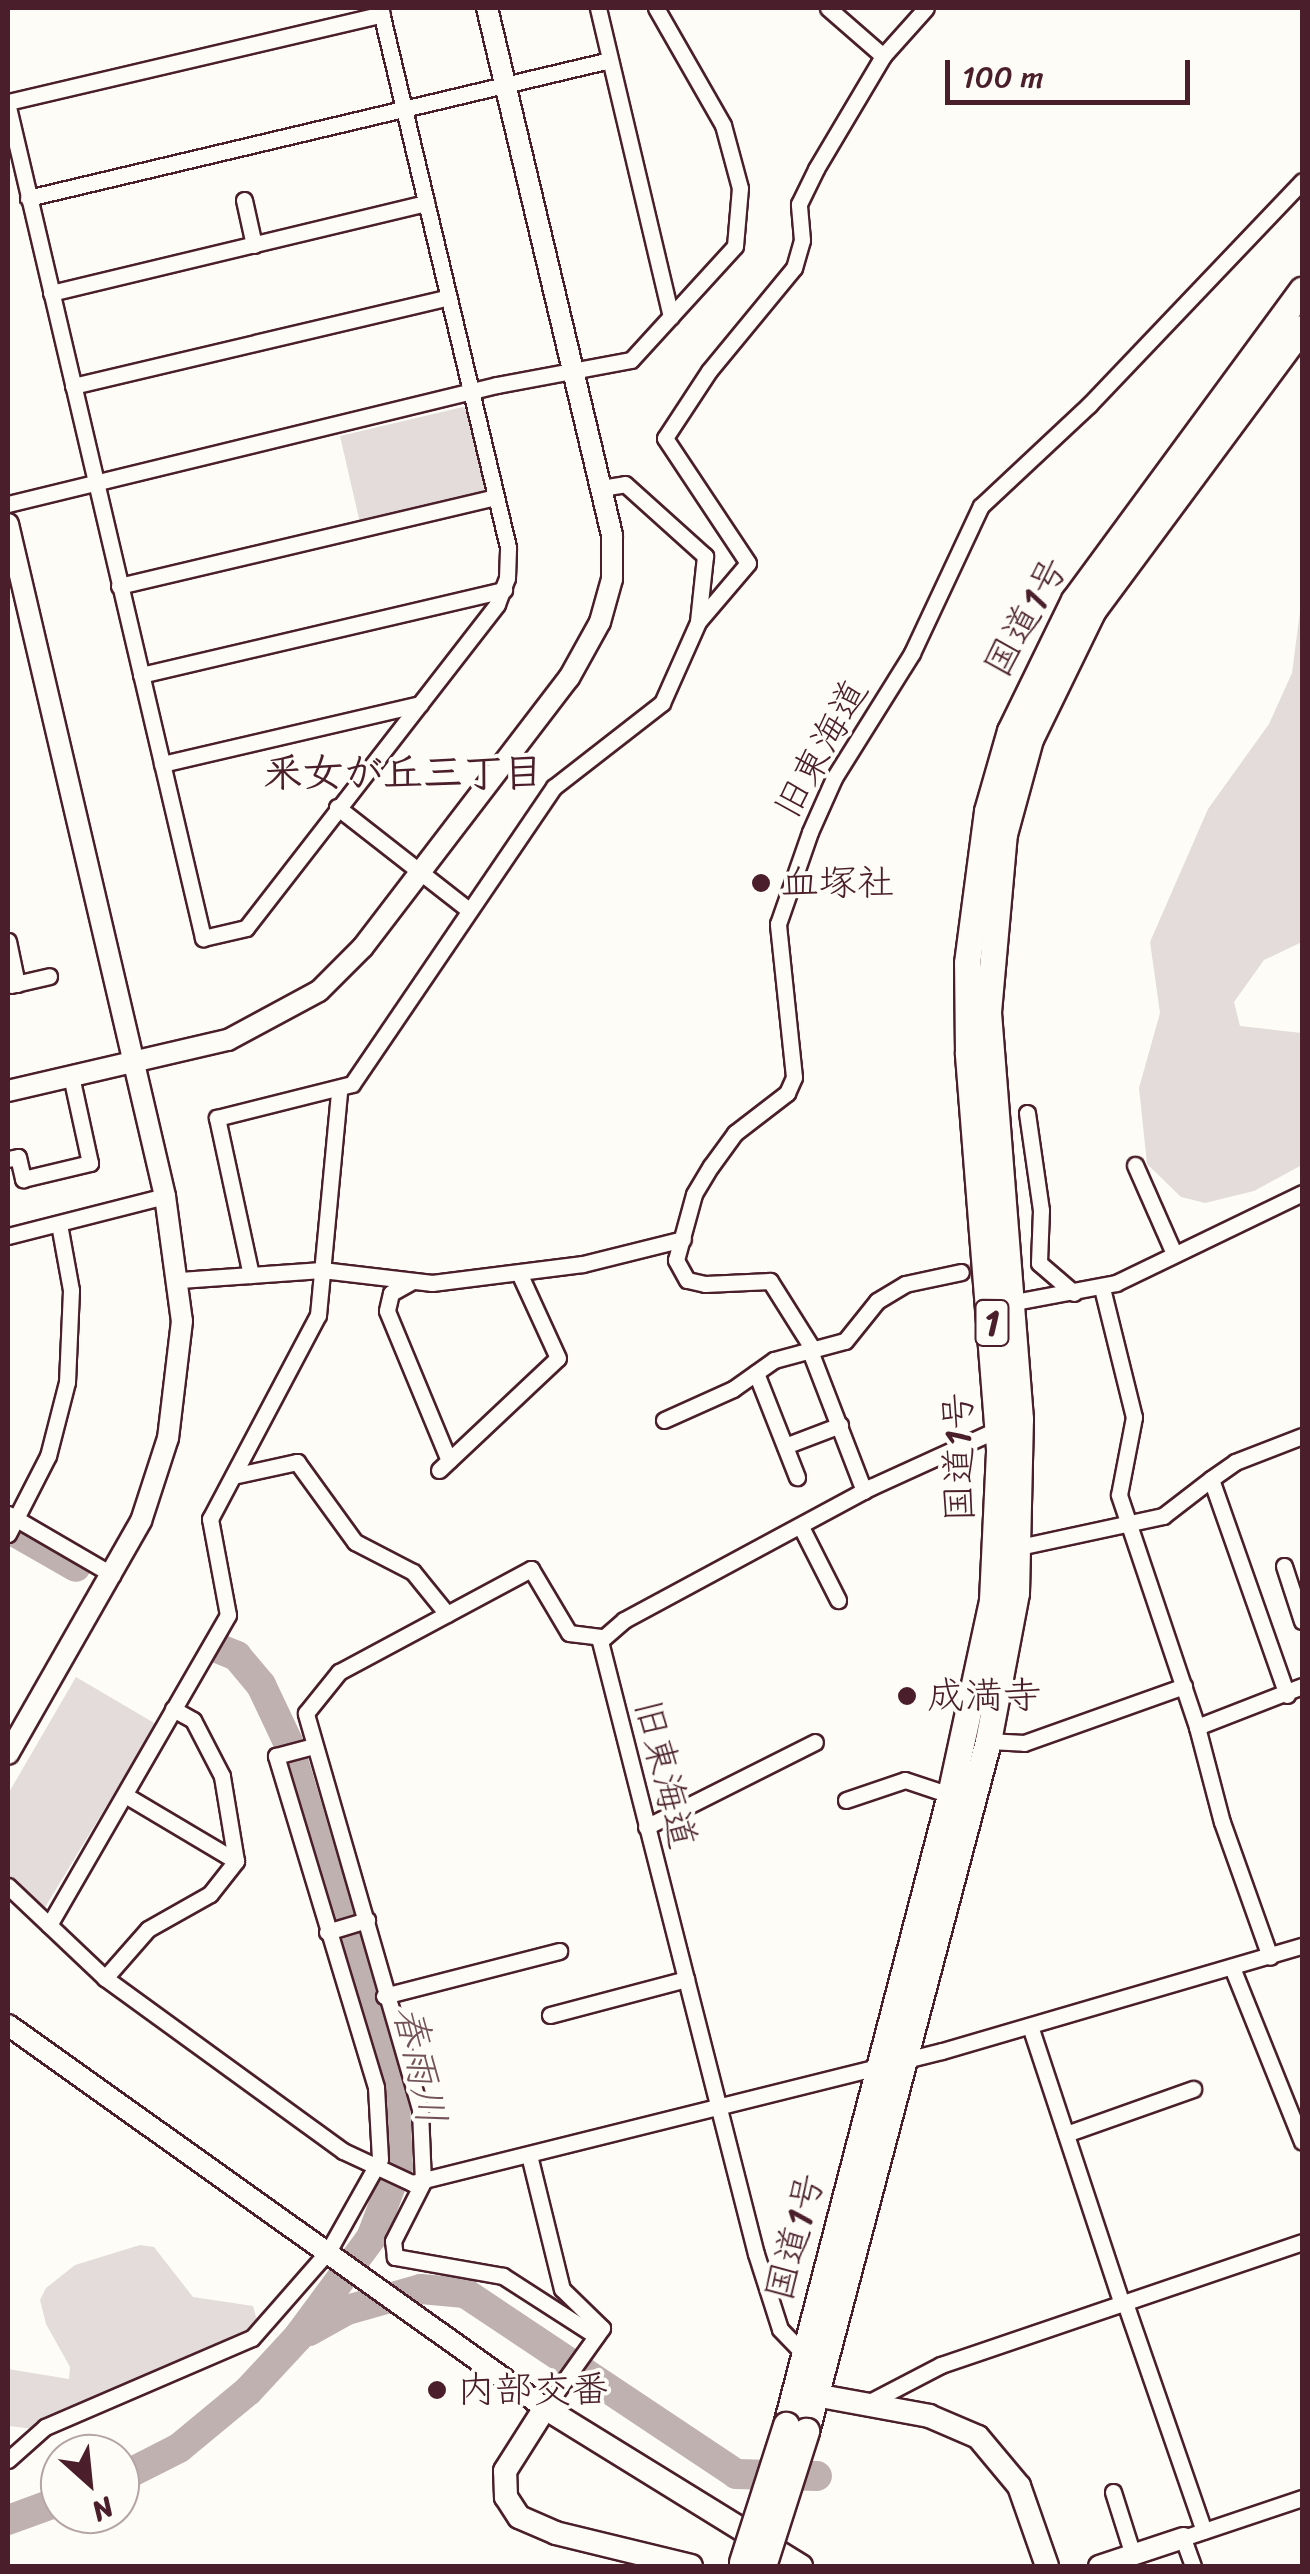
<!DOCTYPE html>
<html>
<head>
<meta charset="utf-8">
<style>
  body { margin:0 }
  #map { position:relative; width:1310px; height:2574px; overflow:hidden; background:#fdfcf7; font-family:Sriracha,"Klee One",sans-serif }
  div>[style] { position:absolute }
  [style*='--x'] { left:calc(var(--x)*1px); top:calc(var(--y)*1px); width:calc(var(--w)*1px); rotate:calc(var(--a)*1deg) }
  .green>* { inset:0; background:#e3dcda }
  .river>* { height:30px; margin:-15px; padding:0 15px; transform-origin:15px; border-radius:15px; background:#c0b1b1 }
  .minor-tunnel>* { height:15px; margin-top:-7.5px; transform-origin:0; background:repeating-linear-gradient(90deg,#d9d0ce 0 15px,transparent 0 23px) }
  .roads { filter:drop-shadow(2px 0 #4a1f2b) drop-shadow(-2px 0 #4a1f2b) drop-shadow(0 2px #4a1f2b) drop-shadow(0 -2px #4a1f2b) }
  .minor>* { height:15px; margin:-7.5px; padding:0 7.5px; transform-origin:7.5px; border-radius:7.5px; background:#fdfcf7 }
  .tertiary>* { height:20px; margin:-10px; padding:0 10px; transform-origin:10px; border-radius:10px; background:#fdfcf7 }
  .secondary>* { height:22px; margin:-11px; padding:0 11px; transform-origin:11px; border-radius:11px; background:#fdfcf7 }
  .trunk>* { height:25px; margin:-12.5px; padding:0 12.5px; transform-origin:12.5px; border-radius:12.5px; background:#fdfcf7 }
  .bridges { filter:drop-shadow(2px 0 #4a1f2b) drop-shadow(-2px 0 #4a1f2b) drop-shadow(0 2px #4a1f2b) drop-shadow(0 -2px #4a1f2b) }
  .trunk-bridge>* { height:25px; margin:-12.5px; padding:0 12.5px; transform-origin:12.5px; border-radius:12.5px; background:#fdfcf7 }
  .dots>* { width:28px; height:28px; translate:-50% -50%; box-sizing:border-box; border:5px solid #fdfcf7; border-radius:50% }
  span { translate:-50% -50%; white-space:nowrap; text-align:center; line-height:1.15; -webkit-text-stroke:8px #fdfcf7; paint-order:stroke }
  .shield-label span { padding:2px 8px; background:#fdfcf7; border:2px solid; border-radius:8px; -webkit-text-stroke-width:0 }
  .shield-label { font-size:35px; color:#4a1f2b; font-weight:700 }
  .street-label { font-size:38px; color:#4a1f2b }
  .poi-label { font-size:38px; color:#4a1f2b }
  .left { translate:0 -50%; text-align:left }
  .neighbourhood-label { font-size:40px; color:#4a1f2b; font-weight:700 }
  .water-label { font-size:40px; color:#73525a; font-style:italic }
  .frame { position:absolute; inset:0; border:10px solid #4a1f2b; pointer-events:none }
  .north { position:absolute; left:40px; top:2434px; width:100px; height:100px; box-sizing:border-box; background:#fdfcf7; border:2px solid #b5a4a5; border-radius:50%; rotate:153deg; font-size:28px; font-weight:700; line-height:40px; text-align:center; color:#4a1f2b }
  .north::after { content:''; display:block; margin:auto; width:35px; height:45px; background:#4a1f2b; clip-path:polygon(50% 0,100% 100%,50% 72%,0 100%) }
  .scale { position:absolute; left:945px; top:60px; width:245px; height:45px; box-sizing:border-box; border:5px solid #4a1f2b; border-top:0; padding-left:12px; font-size:30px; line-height:35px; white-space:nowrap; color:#4a1f2b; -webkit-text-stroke:8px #fdfcf7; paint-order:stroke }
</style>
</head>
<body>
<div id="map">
  <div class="green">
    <i style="clip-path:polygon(463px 407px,470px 411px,487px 485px,482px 493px,360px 523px,340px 436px)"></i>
    <i style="clip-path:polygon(1302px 596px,1302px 942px,1264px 960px,1234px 1002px,1240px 1026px,1302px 1033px,1302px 1165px,1254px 1191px,1205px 1203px,1181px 1197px,1147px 1164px,1139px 1088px,1160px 1013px,1150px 942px,1208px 809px,1269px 724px,1292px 673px)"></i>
    <i style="clip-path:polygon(76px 1677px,156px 1724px,44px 1909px,8px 1876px,8px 1794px)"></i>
    <i style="clip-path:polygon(140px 2245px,154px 2247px,193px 2297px,253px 2306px,258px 2324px,44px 2430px,8px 2426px,8px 2369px,69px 2379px,70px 2367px,46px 2324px,40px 2300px,46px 2288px,75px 2265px)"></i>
  </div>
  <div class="river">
    <i style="--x:8;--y:1528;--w:78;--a:29.8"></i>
    <i style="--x:309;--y:2331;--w:43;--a:-28.9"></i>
    <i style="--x:347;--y:2310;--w:77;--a:-15.8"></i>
    <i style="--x:421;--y:2289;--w:44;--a:5.2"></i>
    <i style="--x:465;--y:2293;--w:326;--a:33.7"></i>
    <i style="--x:736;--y:2474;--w:81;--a:1.4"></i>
    <i style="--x:120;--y:2478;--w:66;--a:-27"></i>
    <i style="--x:179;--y:2448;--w:89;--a:-39.6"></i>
    <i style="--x:248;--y:2391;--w:74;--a:-47.2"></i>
    <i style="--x:298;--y:2337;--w:123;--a:-53.6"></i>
    <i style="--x:371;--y:2238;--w:76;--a:-69.2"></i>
    <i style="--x:398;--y:2167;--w:65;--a:-92.6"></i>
    <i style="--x:395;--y:2102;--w:376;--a:-106.6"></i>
    <i style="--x:288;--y:1742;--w:63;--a:-115.3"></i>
    <i style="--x:261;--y:1685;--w:38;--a:-130"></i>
    <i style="--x:237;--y:1656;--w:18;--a:-158"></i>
    <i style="--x:8;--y:2520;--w:55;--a:-20.1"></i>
  </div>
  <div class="minor-tunnel">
    <i style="--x:961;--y:1272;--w:62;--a:-7.5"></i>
  </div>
  <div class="roads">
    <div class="minor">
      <i style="--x:598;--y:8;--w:317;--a:76.7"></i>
      <i style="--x:828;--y:8;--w:73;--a:41.1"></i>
      <i style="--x:8;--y:102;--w:384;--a:-13.2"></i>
      <i style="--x:8;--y:107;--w:854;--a:76.79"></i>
      <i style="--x:203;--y:938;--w:44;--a:-13.1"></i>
      <i style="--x:246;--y:928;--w:410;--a:-52.2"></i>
      <i style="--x:497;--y:604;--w:28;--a:-69"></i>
      <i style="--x:507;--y:578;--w:31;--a:-88"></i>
      <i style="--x:508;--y:547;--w:554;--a:-103.36"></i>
      <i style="--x:28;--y:198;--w:598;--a:-13.34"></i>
      <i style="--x:244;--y:200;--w:46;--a:77.5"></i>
      <i style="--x:51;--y:293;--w:386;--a:-13.5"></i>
      <i style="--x:73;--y:386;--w:386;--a:-13.3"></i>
      <i style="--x:601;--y:488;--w:24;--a:-9"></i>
      <i style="--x:625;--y:484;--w:108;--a:42"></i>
      <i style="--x:705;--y:556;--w:66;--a:96.1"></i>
      <i style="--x:8;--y:504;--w:503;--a:-13.68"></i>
      <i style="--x:497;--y:385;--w:136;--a:-10.6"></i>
      <i style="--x:631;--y:360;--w:154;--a:-47.6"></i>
      <i style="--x:735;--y:246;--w:58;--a:-85.1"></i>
      <i style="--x:740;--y:188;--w:65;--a:-105.1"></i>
      <i style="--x:723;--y:125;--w:135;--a:-119.8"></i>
      <i style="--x:119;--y:586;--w:387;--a:-13.3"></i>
      <i style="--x:141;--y:675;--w:373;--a:-13.2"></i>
      <i style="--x:162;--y:764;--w:265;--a:-13.1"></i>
      <i style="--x:337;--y:807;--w:167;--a:38"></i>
      <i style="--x:8;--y:941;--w:44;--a:78.2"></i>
      <i style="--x:11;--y:985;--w:39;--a:-13"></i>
      <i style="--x:1027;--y:1113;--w:98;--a:81.8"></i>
      <i style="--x:1041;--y:1210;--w:53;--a:92.2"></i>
      <i style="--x:1039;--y:1263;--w:46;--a:40.6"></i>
      <i style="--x:8;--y:1159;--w:10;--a:-11"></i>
      <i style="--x:18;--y:1157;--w:23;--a:77"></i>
      <i style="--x:23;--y:1179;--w:69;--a:-13.4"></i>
      <i style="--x:90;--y:1163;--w:89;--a:-102.3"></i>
      <i style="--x:1135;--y:1165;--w:94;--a:66.2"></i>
      <i style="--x:8;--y:1236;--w:162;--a:-14.3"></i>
      <i style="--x:251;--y:1275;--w:161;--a:-102.2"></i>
      <i style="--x:217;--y:1118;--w:139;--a:-14.1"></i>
      <i style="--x:352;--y:1084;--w:359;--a:-55.8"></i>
      <i style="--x:554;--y:787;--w:137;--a:-37.9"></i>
      <i style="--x:662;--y:703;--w:89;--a:-66"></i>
      <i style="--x:698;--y:622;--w:77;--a:-49.7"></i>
      <i style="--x:748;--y:563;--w:150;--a:-123.6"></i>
      <i style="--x:665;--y:438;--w:80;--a:-56.7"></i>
      <i style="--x:709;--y:371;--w:134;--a:-50.5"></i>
      <i style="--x:794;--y:268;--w:29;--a:-74"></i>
      <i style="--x:802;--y:240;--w:36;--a:-95"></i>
      <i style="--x:799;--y:204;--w:39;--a:-64"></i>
      <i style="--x:816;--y:169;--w:131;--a:-59.3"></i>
      <i style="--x:883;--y:56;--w:64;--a:-48.1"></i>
      <i style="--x:180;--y:1280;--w:142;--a:-4"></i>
      <i style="--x:322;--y:1270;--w:111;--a:6.7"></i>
      <i style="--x:432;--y:1283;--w:152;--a:-7.2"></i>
      <i style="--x:583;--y:1264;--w:103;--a:-14"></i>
      <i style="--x:411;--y:1282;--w:23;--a:151"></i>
      <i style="--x:391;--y:1293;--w:18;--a:103"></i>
      <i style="--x:387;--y:1311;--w:162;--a:67.5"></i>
      <i style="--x:1102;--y:1288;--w:133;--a:76.1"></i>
      <i style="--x:1134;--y:1417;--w:79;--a:100.9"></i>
      <i style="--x:1119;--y:1495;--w:245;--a:71.4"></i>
      <i style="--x:1197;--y:1727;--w:113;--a:-21.3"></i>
      <i style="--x:1004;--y:1304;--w:114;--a:-10.6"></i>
      <i style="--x:1116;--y:1283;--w:207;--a:-25.8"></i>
      <i style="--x:810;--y:1351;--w:150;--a:68.9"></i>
      <i style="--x:814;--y:1351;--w:83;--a:-122.2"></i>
      <i style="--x:770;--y:1281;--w:65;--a:177.4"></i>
      <i style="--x:705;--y:1284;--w:18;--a:-167"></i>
      <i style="--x:687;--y:1280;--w:23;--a:-119"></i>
      <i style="--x:676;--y:1260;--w:68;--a:-74.7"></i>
      <i style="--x:694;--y:1194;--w:33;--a:-59"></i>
      <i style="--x:711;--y:1166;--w:41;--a:-54"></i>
      <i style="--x:735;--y:1133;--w:66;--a:-37.6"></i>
      <i style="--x:787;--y:1093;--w:17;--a:-66"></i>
      <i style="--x:794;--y:1077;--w:154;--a:-96"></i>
      <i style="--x:778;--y:924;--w:97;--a:-70.8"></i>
      <i style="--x:810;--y:832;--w:59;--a:-66"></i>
      <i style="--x:834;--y:778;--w:147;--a:-58"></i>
      <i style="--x:912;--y:653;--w:162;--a:-64.9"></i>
      <i style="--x:981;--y:506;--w:148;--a:-43.1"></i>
      <i style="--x:1089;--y:405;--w:309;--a:-46.4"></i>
      <i style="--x:756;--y:1373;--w:112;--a:68.5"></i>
      <i style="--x:664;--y:1420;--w:76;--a:-24.2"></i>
      <i style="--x:733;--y:1389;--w:50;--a:-35.3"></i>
      <i style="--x:774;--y:1360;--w:73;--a:-15"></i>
      <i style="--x:845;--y:1341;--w:51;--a:-51.3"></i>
      <i style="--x:877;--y:1301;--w:33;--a:-31"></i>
      <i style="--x:905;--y:1284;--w:57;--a:-12.1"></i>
      <i style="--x:785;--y:1446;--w:59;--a:-20.9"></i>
      <i style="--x:439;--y:1470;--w:163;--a:-43.3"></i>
      <i style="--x:558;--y:1358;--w:94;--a:-114.6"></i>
      <i style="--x:233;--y:1476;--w:66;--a:-12.3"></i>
      <i style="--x:297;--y:1462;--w:99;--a:54.1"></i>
      <i style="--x:355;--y:1542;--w:65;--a:27.3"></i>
      <i style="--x:413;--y:1572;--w:54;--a:51"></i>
      <i style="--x:8;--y:1514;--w:121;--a:30.2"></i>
      <i style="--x:801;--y:1527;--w:82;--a:63.1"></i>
      <i style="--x:8;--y:1534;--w:88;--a:-62.9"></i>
      <i style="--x:48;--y:1456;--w:76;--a:-75.6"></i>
      <i style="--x:67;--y:1382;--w:92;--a:-87.5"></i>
      <i style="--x:71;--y:1290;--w:67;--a:-100.3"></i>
      <i style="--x:1010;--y:1549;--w:157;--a:-12.2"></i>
      <i style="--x:1163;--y:1516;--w:61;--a:-37.6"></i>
      <i style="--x:1284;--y:1566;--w:58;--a:71.9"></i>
      <i style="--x:1287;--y:1695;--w:229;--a:-109.4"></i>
      <i style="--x:1211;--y:1479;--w:29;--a:-35"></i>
      <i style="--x:1235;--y:1462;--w:72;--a:-21.2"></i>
      <i style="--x:1197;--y:1727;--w:98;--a:75.3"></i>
      <i style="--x:1222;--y:1822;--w:143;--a:70.4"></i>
      <i style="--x:988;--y:1741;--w:36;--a:3"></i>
      <i style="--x:1024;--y:1743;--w:170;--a:-19.6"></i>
      <i style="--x:125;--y:1795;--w:129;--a:30.7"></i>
      <i style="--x:846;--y:1800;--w:62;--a:-18.7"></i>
      <i style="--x:905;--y:1780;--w:47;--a:18.4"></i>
      <i style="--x:646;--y:1827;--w:189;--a:-26.7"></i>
      <i style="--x:8;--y:1886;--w:134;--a:43.5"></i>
      <i style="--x:105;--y:1978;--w:294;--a:36"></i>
      <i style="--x:343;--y:2151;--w:76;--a:24.9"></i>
      <i style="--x:412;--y:2183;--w:546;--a:-13.99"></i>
      <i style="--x:942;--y:2051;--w:375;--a:-16.3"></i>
      <i style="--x:49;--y:1925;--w:358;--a:-60"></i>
      <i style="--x:228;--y:1615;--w:98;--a:-100.6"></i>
      <i style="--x:210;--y:1519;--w:231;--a:-62.1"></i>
      <i style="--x:318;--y:1315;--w:225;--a:-84.6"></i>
      <i style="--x:327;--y:1932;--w:42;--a:-16.7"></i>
      <i style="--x:1233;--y:1970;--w:185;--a:68.1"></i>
      <i style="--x:105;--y:1978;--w:65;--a:-48.7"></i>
      <i style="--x:148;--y:1929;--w:71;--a:-29.4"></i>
      <i style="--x:210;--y:1894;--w:42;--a:-51.8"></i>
      <i style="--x:236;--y:1861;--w:86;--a:-99.4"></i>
      <i style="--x:222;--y:1776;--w:63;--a:-117.4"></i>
      <i style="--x:193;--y:1720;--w:23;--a:-151"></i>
      <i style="--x:384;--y:1996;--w:181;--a:-14.4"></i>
      <i style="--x:550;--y:2015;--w:141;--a:-14.8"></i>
      <i style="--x:1030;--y:2026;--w:293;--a:71.7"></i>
      <i style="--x:1066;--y:2134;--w:135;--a:-19.5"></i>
      <i style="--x:529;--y:2155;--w:138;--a:76.2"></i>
      <i style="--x:562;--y:2289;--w:56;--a:44.3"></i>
      <i style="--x:602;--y:2328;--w:98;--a:125.5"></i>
      <i style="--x:1125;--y:2303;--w:241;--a:70.9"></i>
      <i style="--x:596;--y:2336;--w:111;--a:-147.2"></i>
      <i style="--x:503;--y:2276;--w:110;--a:-170"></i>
      <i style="--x:395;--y:2257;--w:16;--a:-97"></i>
      <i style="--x:393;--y:2241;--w:66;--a:-63"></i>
      <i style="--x:423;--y:2182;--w:73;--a:-92.4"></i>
      <i style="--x:420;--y:2109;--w:412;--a:-106.1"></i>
      <i style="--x:306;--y:1713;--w:53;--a:-51.2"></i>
      <i style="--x:339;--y:1672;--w:218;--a:-28.2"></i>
      <i style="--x:531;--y:1569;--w:74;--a:59.3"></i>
      <i style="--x:569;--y:1633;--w:32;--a:7"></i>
      <i style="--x:803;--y:2353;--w:33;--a:-134"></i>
      <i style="--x:780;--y:2329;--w:79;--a:-107.7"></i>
      <i style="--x:756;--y:2254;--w:633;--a:-104.28"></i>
      <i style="--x:600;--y:1641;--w:32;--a:-41"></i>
      <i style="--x:624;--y:1620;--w:281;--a:-28.3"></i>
      <i style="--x:871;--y:1487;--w:140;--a:-24.5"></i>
      <i style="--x:866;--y:2404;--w:85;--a:-27.5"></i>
      <i style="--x:941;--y:2365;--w:381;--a:-18.8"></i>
      <i style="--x:8;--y:2460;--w:50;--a:-41.7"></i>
      <i style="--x:45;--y:2427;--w:225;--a:-23.3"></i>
      <i style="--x:252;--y:2338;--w:117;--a:-48.8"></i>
      <i style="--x:329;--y:2250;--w:104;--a:-60.7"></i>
      <i style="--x:380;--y:2159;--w:72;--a:-93.2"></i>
      <i style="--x:376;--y:2087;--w:346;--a:-106.8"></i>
      <i style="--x:276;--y:1756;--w:39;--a:-15"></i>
      <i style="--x:1113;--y:2492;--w:66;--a:72.4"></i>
      <i style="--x:1193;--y:2566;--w:30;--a:-110"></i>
      <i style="--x:1183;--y:2538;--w:126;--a:-18.6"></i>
    </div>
    <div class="tertiary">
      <i style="--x:8;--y:524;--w:690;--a:76.85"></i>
      <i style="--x:165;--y:1196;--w:126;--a:82.3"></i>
      <i style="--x:182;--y:1321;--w:118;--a:96.8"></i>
      <i style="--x:168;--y:1438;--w:87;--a:108"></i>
      <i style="--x:141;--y:1521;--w:268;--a:119.7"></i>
      <i style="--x:8;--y:1091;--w:226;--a:-13.1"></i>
      <i style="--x:228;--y:1040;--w:103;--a:-28.3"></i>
      <i style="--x:319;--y:991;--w:62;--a:-45"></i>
      <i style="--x:363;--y:947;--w:339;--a:-52.6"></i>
      <i style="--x:569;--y:678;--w:64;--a:-61"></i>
      <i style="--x:600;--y:622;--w:45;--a:-74.4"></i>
      <i style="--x:612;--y:579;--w:44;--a:-90"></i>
      <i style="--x:612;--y:535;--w:542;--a:-103.34"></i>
      <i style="--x:8;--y:2025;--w:660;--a:35.5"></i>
      <i style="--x:1099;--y:2566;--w:89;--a:-18.4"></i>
    </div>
    <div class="secondary">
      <i style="--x:815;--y:2395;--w:116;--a:10.4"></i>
      <i style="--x:929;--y:2416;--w:53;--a:23.2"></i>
      <i style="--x:978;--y:2437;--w:64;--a:50.1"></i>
      <i style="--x:1019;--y:2486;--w:85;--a:70.7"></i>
      <i style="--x:691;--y:2566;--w:139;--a:-166.3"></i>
      <i style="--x:556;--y:2533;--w:40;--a:-156.6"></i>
      <i style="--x:519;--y:2517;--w:24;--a:-123"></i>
      <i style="--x:506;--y:2497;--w:26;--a:-92"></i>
      <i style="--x:505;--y:2471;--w:75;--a:-57.6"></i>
      <i style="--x:545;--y:2408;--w:301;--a:31.7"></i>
    </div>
    <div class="trunk">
      <i style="--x:786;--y:2425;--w:651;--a:-75.41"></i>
      <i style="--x:950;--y:1795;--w:199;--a:-77.8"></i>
      <i style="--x:992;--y:1600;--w:151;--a:-87.3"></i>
      <i style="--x:999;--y:1449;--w:398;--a:-94.5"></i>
      <i style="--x:968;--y:1052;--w:89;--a:-90.6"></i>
      <i style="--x:967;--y:963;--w:153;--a:-82.5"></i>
      <i style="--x:987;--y:811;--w:83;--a:-74"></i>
      <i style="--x:1010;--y:731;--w:146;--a:-64"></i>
      <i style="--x:1074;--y:600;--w:385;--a:-53.7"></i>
      <i style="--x:806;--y:2431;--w:714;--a:-75.22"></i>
      <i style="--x:988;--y:1741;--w:151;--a:-79.3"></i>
      <i style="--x:1016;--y:1593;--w:174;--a:-88.7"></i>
      <i style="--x:1020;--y:1419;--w:408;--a:-94.5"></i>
      <i style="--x:988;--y:1012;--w:179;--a:-84.9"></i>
      <i style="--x:1004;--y:834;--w:98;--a:-74.7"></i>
      <i style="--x:1030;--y:739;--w:144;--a:-64"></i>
      <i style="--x:1093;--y:610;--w:351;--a:-53.5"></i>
    </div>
  </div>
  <div class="bridges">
    <div class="trunk-bridge">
      <i style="--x:742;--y:2562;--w:144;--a:-72.2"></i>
      <i style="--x:763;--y:2566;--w:142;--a:-72.3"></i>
    </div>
  </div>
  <div class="dots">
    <i style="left:761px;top:883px;background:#4a1f2b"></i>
    <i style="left:907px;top:1696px;background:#4a1f2b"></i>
    <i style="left:437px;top:2390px;background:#4a1f2b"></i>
  </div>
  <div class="shield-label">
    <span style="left:992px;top:1323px">1</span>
  </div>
  <div class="street-label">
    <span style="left:1026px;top:617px;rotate:-61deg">国道1号</span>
    <span style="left:821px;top:749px;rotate:-61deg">旧東海道</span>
    <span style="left:959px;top:1457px;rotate:-91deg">国道1号</span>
    <span style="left:665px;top:1774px;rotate:76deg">旧東海道</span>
    <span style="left:795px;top:2237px;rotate:-75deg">国道1号</span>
  </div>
  <div class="poi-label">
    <span class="left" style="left:781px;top:883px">血塚社</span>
    <span class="left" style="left:927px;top:1696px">成満寺</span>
    <span class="left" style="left:457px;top:2390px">内部交番</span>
  </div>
  <div class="neighbourhood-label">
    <span style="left:403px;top:773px">釆女が丘三丁目</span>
  </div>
  <div class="water-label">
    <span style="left:420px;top:2065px;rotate:78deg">春雨川</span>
  </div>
  <div class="frame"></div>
  <div class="north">N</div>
  <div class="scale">100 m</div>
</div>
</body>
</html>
